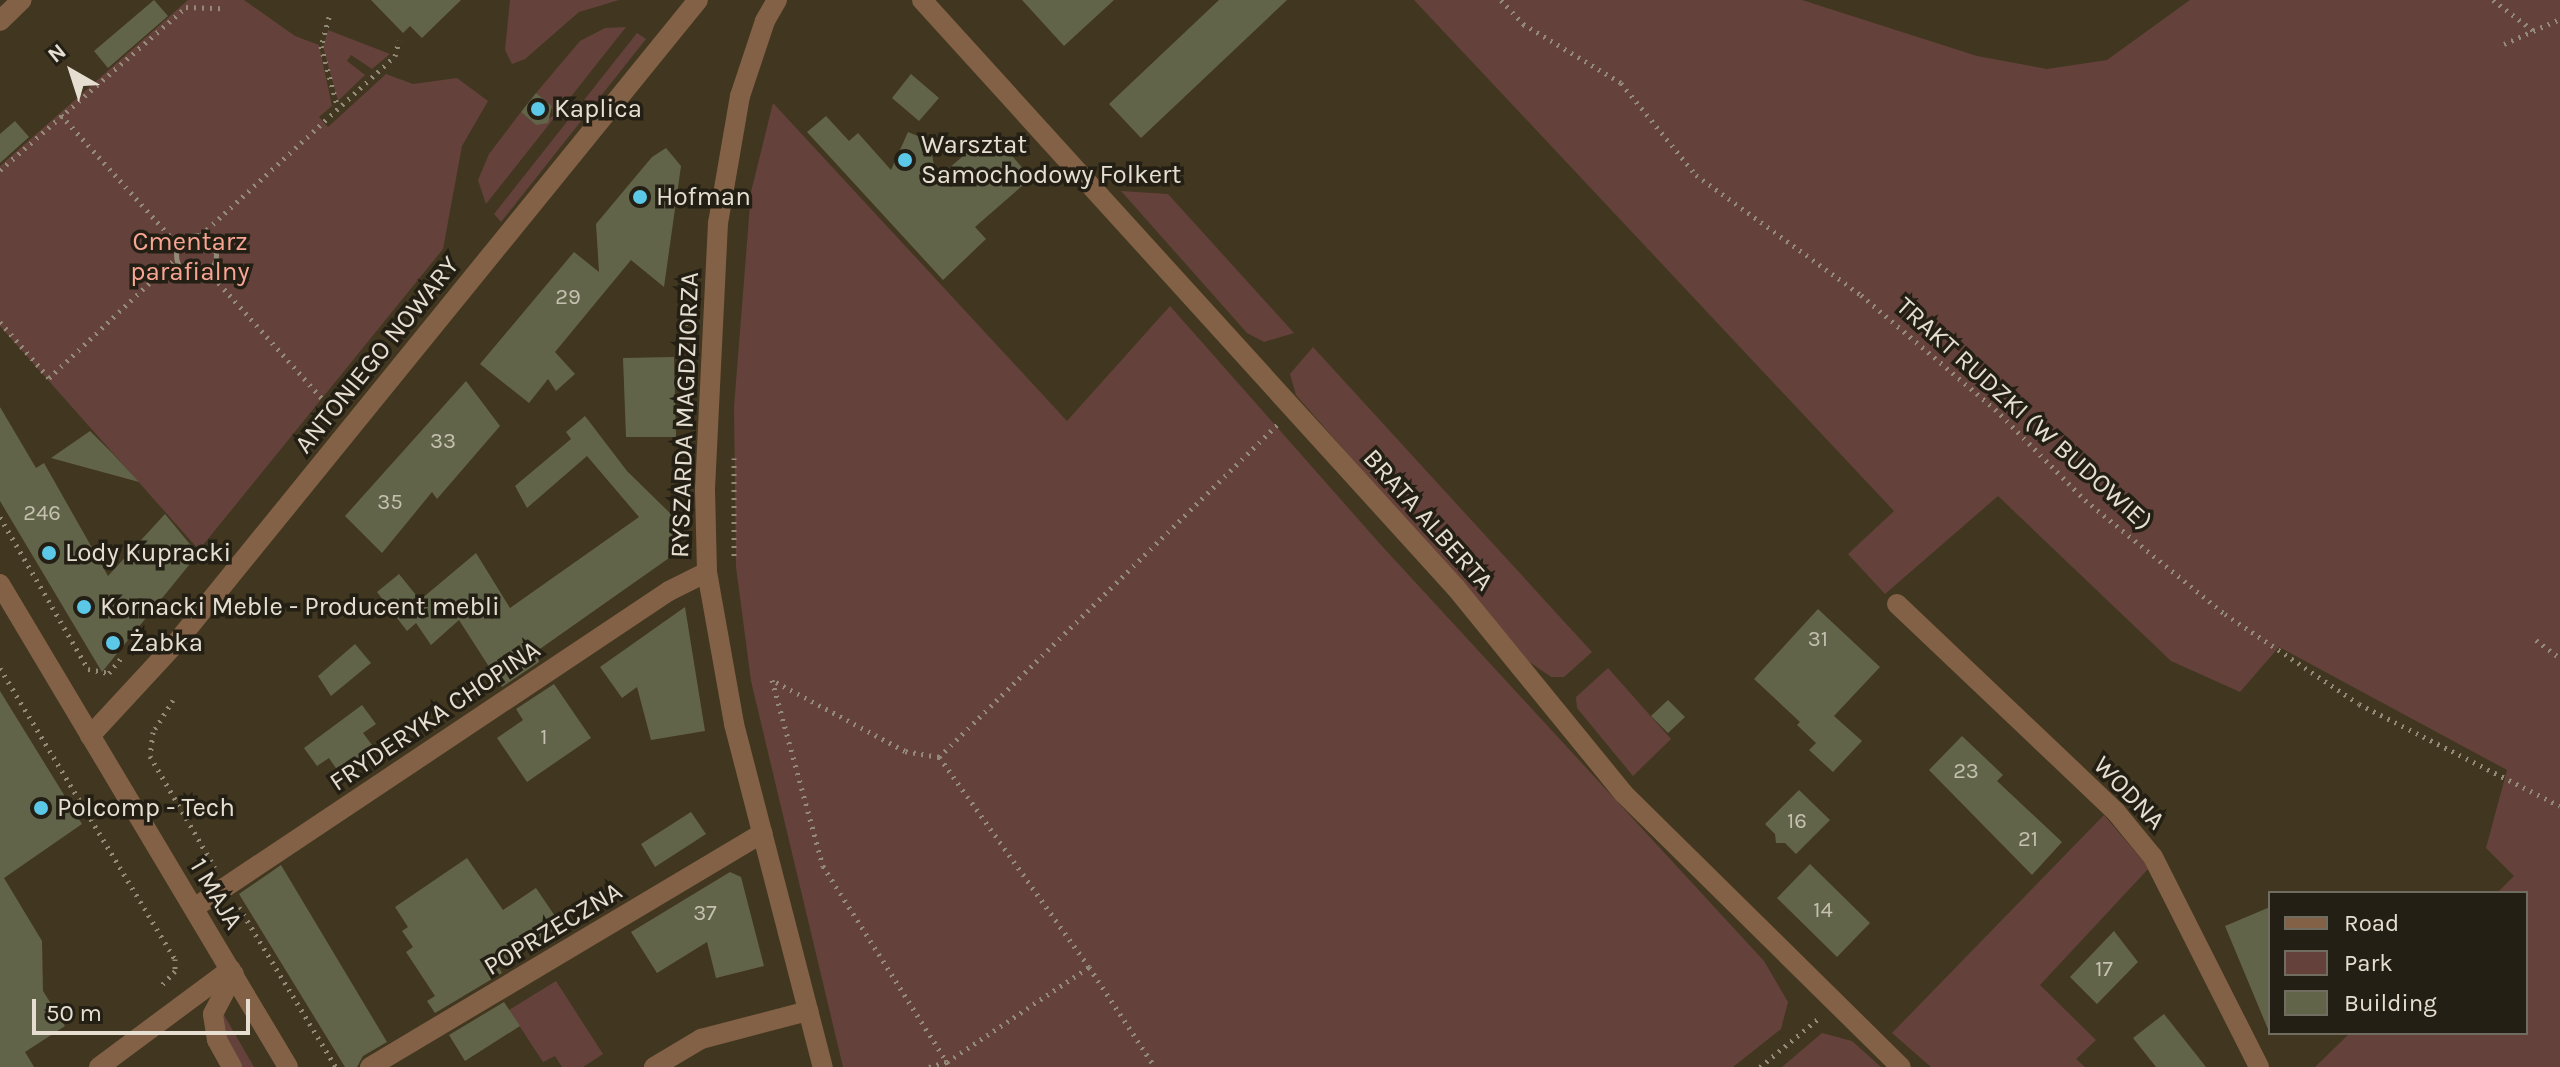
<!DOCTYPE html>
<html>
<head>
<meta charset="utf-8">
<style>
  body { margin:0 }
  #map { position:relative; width:2560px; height:1067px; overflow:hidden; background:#41361f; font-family:Karla,sans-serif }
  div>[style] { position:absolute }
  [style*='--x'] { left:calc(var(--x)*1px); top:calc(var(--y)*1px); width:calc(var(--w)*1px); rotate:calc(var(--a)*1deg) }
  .green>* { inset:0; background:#64423b }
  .building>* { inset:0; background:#62644a }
  .path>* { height:5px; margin-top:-2.5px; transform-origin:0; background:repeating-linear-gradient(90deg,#938a77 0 2px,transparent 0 8px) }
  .path>.ring { margin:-2.5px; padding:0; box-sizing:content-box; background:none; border:5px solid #938a77; border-radius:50% }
  .minor>* { height:20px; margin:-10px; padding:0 10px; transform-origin:10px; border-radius:10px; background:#836146 }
  .dots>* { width:22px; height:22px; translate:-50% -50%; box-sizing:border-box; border:4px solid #231f14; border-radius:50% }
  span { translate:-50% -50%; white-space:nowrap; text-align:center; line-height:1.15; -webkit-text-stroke:7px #231f14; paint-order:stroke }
  .number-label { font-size:22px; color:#c5c0af }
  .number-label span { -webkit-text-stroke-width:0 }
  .poi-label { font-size:26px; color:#e6dfd1 }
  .left { translate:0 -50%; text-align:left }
  .park-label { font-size:26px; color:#f9a594 }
  .street-label { font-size:26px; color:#e6dfd1 }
  .legend { position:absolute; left:2268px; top:891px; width:260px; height:144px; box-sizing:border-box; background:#231f14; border:2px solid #716c60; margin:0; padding:10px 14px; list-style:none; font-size:24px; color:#e6dfd1 }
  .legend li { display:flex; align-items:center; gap:16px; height:40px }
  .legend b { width:40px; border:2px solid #716c60 }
  .north { position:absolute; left:32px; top:32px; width:80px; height:80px; -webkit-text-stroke:6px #231f14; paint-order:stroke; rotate:321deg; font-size:22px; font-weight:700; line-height:32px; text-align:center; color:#e6dfd1 }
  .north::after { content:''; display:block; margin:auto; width:28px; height:36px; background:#e6dfd1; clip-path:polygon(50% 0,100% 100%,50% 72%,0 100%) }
  .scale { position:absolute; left:32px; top:999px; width:218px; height:36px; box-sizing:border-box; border:4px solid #e6dfd1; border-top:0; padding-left:10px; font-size:24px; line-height:28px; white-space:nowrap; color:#e6dfd1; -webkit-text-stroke:6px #231f14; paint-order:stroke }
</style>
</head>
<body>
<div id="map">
  <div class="green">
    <i style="clip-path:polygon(188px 0,244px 0,295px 36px,319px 45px,332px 106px,319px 117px,328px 127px,386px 74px,413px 84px,457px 78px,488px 101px,462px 146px,443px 249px,199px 550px,0 326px,0 166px)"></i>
    <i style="clip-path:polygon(510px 0,619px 0,579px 12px,525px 59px,512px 64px,505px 50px)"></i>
    <i style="clip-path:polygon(1414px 0,1802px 0,1977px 56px,2047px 69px,2107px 60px,2190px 0,2560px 0,2560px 1067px,2315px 1067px,2350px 1033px,2526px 1033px,2526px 893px,2497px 893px,2514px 876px,2486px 848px,2507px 770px,2279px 647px,2240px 692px,2171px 661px,1998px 496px,1885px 594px,1848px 554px,1894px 511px)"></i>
    <i style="clip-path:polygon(626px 27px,486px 204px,478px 180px,489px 154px,521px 112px,536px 125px,553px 116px,552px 106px,536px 93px,580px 41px,605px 28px)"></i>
    <i style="clip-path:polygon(328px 30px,390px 54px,372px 69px,351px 55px,347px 61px,365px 75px,338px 101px,323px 47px)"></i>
    <i style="clip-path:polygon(637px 33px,646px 39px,501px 222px,494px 214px)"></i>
    <i style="clip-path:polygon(773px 103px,1067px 421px,1170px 306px,1381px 545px,1764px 961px,1788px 1002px,1781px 1029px,1733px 1067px,843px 1067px,751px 681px,736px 567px,734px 407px,751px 192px)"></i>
    <i style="clip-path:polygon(1121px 191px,1168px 194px,1294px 333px,1264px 342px,1247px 333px)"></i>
    <i style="clip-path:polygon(1313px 347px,1592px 652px,1564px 677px,1551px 677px,1528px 661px,1296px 395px,1290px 374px)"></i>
    <i style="clip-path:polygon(1608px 668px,1671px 739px,1633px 776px,1577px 708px,1576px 697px)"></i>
    <i style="clip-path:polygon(2104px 815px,2149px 868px,2040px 985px,2096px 1040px,2076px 1059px,2085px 1067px,1931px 1067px,1892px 1033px)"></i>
    <i style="clip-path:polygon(556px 981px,603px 1054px,583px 1067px,562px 1067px,555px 1056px,543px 1062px,509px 1010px)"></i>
    <i style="clip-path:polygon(220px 1013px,224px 1015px,254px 1067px,240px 1067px,228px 1047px)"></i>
    <i style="clip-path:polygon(1822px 1033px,1852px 1041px,1881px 1067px,1782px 1067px)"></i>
  </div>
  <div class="building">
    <i style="clip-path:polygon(154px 0,168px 16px,108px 68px,94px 51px)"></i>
    <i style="clip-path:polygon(371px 0,461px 0,422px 38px,410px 26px,403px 33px)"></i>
    <i style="clip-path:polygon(1022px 0,1114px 0,1064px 46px)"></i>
    <i style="clip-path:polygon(1219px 0,1287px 0,1141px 138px,1109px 104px)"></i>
    <i style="clip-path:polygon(911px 74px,939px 98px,919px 121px,892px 98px)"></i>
    <i style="clip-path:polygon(536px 93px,552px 106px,548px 123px,536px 125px,521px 112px)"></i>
    <i style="clip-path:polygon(826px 116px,849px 141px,858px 133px,891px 170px,908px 132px,930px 141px,936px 179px,969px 151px,974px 156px,996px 137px,1031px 178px,975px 227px,986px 239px,943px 280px,807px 132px)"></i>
    <i style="clip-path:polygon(15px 121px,29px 137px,0 163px,0 134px)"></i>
    <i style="clip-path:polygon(666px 148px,681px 166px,664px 287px,631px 260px,555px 352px,575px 374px,556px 391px,548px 379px,529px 403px,480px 364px,574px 252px,599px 272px,596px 224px,652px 157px)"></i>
    <i style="clip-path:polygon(674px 357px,676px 437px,626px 437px,623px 358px)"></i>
    <i style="clip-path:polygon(466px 381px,500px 426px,437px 499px,432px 492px,382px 553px,345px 516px)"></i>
    <i style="clip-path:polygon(0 407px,36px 468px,44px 463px,108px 576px,165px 514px,198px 554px,102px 672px,0 501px)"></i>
    <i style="clip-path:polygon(585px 416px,627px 471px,677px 520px,679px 551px,537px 651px,539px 662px,502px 687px,459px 620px,431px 645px,416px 623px,407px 631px,377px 592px,399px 574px,420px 600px,476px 553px,510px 608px,639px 517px,587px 456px,527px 508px,515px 486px,571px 439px,566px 432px)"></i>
    <i style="clip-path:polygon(90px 431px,112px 453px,139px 482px,51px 458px)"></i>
    <i style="clip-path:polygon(685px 607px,705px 731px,651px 740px,637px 687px,622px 698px,600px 667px)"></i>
    <i style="clip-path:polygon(1818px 609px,1880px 667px,1834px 716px,1862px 741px,1833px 772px,1809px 750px,1816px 743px,1797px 725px,1800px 722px,1754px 679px)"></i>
    <i style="clip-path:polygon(355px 644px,371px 663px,331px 696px,318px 676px)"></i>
    <i style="clip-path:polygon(554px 684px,591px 738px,527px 782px,497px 738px,523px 720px,516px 709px)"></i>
    <i style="clip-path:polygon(0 691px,82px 824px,4px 878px,42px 941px,43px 991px,65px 1026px,25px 1052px,34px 1067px,0 1067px)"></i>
    <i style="clip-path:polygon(1668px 700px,1685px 717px,1668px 733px,1651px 716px)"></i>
    <i style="clip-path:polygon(362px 705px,376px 724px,363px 733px,375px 749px,340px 774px,329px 758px,317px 766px,304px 748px)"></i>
    <i style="clip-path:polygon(1962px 736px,2003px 775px,1997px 781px,2062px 842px,2032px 875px,1929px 770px)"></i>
    <i style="clip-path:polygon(1799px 790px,1830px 820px,1796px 854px,1785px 843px,1776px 843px,1775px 834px,1765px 824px)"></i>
    <i style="clip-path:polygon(691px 812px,706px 834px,655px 867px,641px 844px)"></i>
    <i style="clip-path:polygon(467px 858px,503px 910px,536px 888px,561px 925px,498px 966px,502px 973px,435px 1013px,427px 1001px,435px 996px,406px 952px,413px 947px,402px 931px,408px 927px,395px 907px)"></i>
    <i style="clip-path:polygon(1810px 864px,1870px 923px,1837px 957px,1777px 898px)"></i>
    <i style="clip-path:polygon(281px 865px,387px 1042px,363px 1056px,357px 1067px,345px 1067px,239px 894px)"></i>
    <i style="clip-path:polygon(730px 872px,741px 877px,764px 966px,716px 978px,707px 942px,657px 973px,631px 932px)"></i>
    <i style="clip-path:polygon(2270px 907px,2270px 1034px,2225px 926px)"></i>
    <i style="clip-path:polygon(2114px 931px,2138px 962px,2097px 1004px,2070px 977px)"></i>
    <i style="clip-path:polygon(504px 1002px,520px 1026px,465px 1061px,449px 1035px)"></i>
    <i style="clip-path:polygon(2164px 1014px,2206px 1067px,2156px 1067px,2133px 1038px)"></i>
  </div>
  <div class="path">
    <i style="--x:1501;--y:0;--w:33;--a:47"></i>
    <i style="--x:1523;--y:24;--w:114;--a:31"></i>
    <i style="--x:1621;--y:83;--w:119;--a:50.8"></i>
    <i style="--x:1696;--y:175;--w:204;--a:36"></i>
    <i style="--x:1861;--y:295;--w:176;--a:40.4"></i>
    <i style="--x:1995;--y:409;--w:128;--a:45.3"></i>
    <i style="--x:2085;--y:500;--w:181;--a:39.2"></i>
    <i style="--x:2225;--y:614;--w:161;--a:33.9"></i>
    <i style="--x:2359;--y:704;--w:225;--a:26.9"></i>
    <i style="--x:2493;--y:0;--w:51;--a:37.1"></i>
    <i style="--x:329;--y:17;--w:30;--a:105"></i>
    <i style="--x:321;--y:46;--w:64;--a:74.7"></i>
    <i style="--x:2504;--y:44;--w:61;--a:-24.1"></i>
    <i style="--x:61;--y:115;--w:175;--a:48"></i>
    <i style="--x:0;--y:170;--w:247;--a:-41.2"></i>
    <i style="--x:186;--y:7;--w:35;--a:2"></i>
    <i style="--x:201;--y:235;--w:264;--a:-42.7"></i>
    <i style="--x:395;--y:56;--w:16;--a:-75"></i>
    <i class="ring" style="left:176px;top:235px;width:35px;height:35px"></i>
    <i style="--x:208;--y:271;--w:176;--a:48.2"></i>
    <i style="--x:0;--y:322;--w:74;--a:48.8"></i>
    <i style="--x:49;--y:378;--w:175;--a:-43.4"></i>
    <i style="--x:683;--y:373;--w:62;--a:-87.2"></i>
    <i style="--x:734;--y:458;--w:102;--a:90"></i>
    <i style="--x:0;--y:517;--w:176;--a:59.9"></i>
    <i style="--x:88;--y:669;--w:21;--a:11"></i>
    <i style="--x:109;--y:673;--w:19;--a:-51"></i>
    <i style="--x:2536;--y:640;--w:30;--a:37"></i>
    <i style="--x:0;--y:668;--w:340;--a:59"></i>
    <i style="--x:175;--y:959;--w:12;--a:90"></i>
    <i style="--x:175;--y:971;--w:19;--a:133"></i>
    <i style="--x:173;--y:700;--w:38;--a:122"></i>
    <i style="--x:153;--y:732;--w:24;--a:97"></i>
    <i style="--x:150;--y:756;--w:129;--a:59.9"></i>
    <i style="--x:939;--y:757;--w:475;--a:-44.5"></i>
    <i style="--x:239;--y:907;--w:187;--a:58.8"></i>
    <i style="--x:1089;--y:967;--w:120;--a:56.6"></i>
    <i style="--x:929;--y:1067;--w:19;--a:-16"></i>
    <i style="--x:947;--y:1062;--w:171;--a:-33.8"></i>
    <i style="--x:1089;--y:967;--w:258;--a:-125.5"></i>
    <i style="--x:939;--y:757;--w:35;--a:-170"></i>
    <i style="--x:905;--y:751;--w:151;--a:-151.9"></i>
    <i style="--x:772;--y:680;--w:193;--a:74.7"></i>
    <i style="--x:823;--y:866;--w:232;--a:57.7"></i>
    <i style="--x:947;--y:1062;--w:6;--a:51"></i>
    <i style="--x:1760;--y:1067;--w:75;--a:-39.6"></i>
  </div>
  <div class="minor">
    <i style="--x:777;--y:0;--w:24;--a:120"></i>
    <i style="--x:765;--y:21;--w:79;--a:108.4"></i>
    <i style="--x:740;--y:96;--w:129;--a:99.8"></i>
    <i style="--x:718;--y:223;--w:267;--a:92.8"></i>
    <i style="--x:705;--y:490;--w:82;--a:88.6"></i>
    <i style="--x:707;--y:572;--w:154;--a:79.9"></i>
    <i style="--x:734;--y:724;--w:354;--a:75.5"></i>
    <i style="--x:922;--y:0;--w:794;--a:47.76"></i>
    <i style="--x:1456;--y:588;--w:264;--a:50.8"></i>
    <i style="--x:1623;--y:793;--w:390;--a:44.6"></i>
    <i style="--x:0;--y:21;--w:30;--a:-44"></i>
    <i style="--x:0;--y:584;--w:562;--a:59.19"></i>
    <i style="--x:1897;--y:604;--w:302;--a:43.5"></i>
    <i style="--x:2116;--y:812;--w:58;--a:50.6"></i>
    <i style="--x:2153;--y:857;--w:235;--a:63.2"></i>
    <i style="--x:90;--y:736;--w:127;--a:-47.2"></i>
    <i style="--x:176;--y:643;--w:828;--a:-50.93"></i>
    <i style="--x:194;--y:908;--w:571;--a:-33.72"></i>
    <i style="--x:669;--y:591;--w:42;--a:-26.6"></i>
    <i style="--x:99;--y:1067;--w:164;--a:-36.6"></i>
    <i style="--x:232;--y:1067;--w:31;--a:-119"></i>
    <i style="--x:217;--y:1040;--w:26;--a:-99"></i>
    <i style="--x:213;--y:1014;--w:45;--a:-62.3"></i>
    <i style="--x:370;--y:1067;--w:457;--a:-30.8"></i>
    <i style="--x:654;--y:1067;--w:55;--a:-30.8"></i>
    <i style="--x:701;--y:1039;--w:111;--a:-14.7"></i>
  </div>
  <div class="dots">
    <i style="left:538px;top:109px;background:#5bc8e7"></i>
    <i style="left:905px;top:160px;background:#5bc8e7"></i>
    <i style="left:640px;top:197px;background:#5bc8e7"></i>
    <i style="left:49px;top:553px;background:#5bc8e7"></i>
    <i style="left:84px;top:607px;background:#5bc8e7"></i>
    <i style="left:113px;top:643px;background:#5bc8e7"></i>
    <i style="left:41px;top:808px;background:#5bc8e7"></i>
  </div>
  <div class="number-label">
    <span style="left:568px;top:298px">29</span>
    <span style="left:443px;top:442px">33</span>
    <span style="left:390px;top:503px">35</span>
    <span style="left:42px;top:514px">246</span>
    <span style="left:1818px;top:640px">31</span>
    <span style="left:544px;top:738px">1</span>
    <span style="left:1966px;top:772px">23</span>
    <span style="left:1797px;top:822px">16</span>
    <span style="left:2028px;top:840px">21</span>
    <span style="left:1823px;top:911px">14</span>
    <span style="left:705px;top:914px">37</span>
    <span style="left:2104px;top:970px">17</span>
  </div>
  <div class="poi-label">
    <span class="left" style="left:554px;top:109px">Kaplica</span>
    <span class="left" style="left:921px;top:160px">Warsztat<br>Samochodowy Folkert</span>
    <span class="left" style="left:656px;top:197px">Hofman</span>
    <span class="left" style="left:65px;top:553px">Lody Kupracki</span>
    <span class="left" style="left:100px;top:607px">Kornacki Meble - Producent mebli</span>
    <span class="left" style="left:129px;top:643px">Żabka</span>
    <span class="left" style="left:57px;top:808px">Polcomp - Tech</span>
  </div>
  <div class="park-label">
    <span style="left:190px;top:257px">Cmentarz<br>parafialny</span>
  </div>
  <div class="street-label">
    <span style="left:377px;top:355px;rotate:-51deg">ANTONIEGO NOWARY</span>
    <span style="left:2024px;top:414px;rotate:42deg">TRAKT RUDZKI (W BUDOWIE)</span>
    <span style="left:685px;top:415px;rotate:-88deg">RYSZARDA MAGDZIORZA</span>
    <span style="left:1428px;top:520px;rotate:48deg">BRATA ALBERTA</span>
    <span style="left:435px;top:716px;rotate:-34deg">FRYDERYKA CHOPINA</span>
    <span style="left:2129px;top:793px;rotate:46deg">WODNA</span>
    <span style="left:216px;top:894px;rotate:59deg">1 MAJA</span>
    <span style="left:553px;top:929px;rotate:-31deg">POPRZECZNA</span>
  </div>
  <ul class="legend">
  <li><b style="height:10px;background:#836146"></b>Road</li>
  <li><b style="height:22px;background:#64423b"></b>Park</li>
  <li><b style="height:22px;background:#62644a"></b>Building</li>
  </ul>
  <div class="north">N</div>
  <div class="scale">50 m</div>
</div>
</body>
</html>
